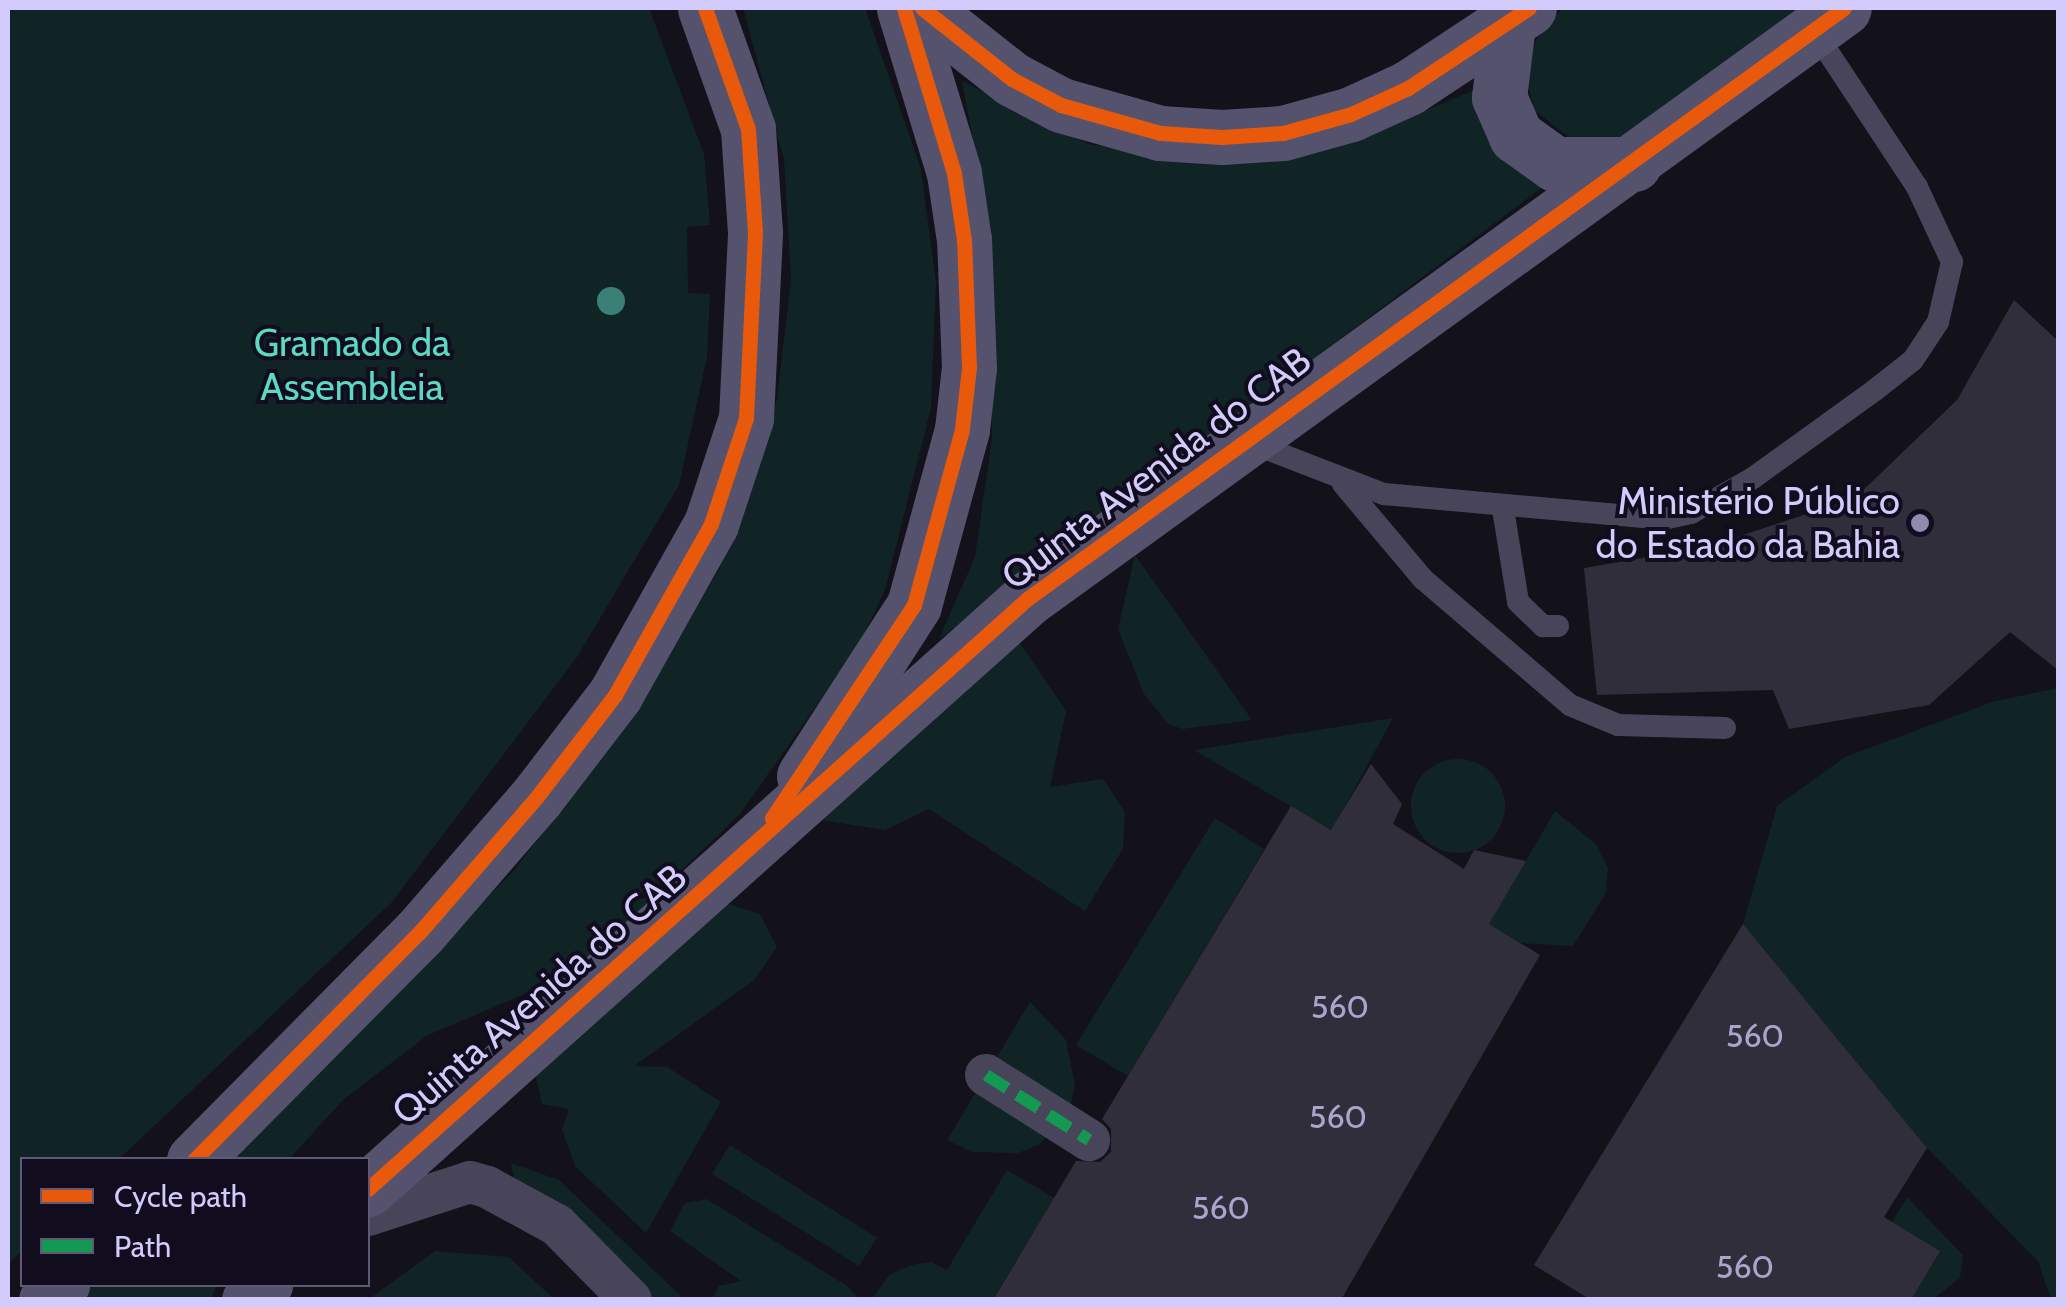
<!DOCTYPE html>
<html>
<head>
<meta charset="utf-8">
<style>
  body { margin:0 }
  #map { position:relative; width:2066px; height:1307px; overflow:hidden; background:#13111a; font-family:Cabin,sans-serif }
  div>[style] { position:absolute }
  [style*='--x'] { left:calc(var(--x)*1px); top:calc(var(--y)*1px); width:calc(var(--w)*1px); rotate:calc(var(--a)*1deg) }
  .green>* { inset:0; background:#102426 }
  .round { border-radius:50% }
  .building>* { inset:0; background:#312e3c }
  .lane>* { height:22px; margin:-11px; padding:0 11px; transform-origin:11px; border-radius:11px; background:#48455b }
  .street>* { height:42px; margin:-21px; padding:0 21px; transform-origin:21px; border-radius:21px; background:#48455b }
  .secondary>* { height:55px; margin:-27.5px; padding:0 27.5px; transform-origin:27.5px; border-radius:27.5px; background:#54526d }
  .quiet>* { height:12px; margin-top:-6px; transform-origin:0; background:repeating-linear-gradient(90deg,#139951 0 25px,transparent 0 37px) }
  .cycleway>* { height:15px; margin:-7.5px; padding:0 7.5px; transform-origin:7.5px; border-radius:7.5px; background:#e8590c }
  .trees>* { width:28px; height:28px; margin:-14px; border-radius:50%; background:#3b8076 }
  .dots>* { width:28px; height:28px; translate:-50% -50%; box-sizing:border-box; border:5px solid #110d1e; border-radius:50% }
  span { translate:-50% -50%; white-space:nowrap; text-align:center; line-height:1.15; -webkit-text-stroke:8px #110d1e; paint-order:stroke }
  .number-label { font-size:32px; color:#aba4cd }
  .number-label span { -webkit-text-stroke-width:0 }
  .park-label { font-size:38px; color:#5bdac2 }
  .street-label { font-size:38px; color:#d4cbfd }
  .poi-label { font-size:38px; color:#d4cbfd }
  .right { translate:-100% -50%; text-align:right }
  .frame { position:absolute; inset:0; border:10px solid #d4cbfd; pointer-events:none }
  .legend { position:absolute; left:20px; top:1157px; width:350px; height:130px; box-sizing:border-box; background:#110d1e; border:2px solid #5f5977; margin:0; padding:12px 18px; list-style:none; font-size:30px; color:#d4cbfd }
  .legend li { display:flex; align-items:center; gap:20px; height:50px }
  .legend b { width:50px; border:2px solid #5f5977 }
</style>
</head>
<body>
<div id="map">
  <div class="green">
    <i style="clip-path:polygon(8px 8px,649px 8px,704px 154px,710px 225px,687px 227px,688px 293px,710px 294px,707px 357px,679px 485px,577px 657px,392px 902px,119px 1159px,22px 1160px,22px 1251px,8px 1264px)"></i>
    <i style="clip-path:polygon(743px 8px,865px 8px,921px 169px,936px 283px,931px 408px,885px 590px,858px 647px,739px 815px,574px 973px,428px 1035px,344px 1099px,289px 1159px,220px 1160px,510px 875px,620px 734px,719px 570px,777px 399px,791px 280px,784px 160px)"></i>
    <i style="clip-path:polygon(1562px 8px,1799px 8px,1622px 138px,1573px 140px,1535px 111px,1525px 75px,1536px 39px)"></i>
    <i style="clip-path:polygon(962px 81px,1088px 144px,1223px 164px,1350px 143px,1474px 90px,1547px 184px,939px 639px,975px 557px,992px 438px,985px 207px)"></i>
    <i style="clip-path:polygon(1135px 555px,1252px 720px,1183px 729px,1168px 724px,1144px 694px,1118px 629px)"></i>
    <i style="clip-path:polygon(1005px 621px,1066px 711px,1050px 787px,1103px 779px,1125px 812px,1123px 849px,1085px 911px,929px 809px,885px 830px,809px 818px)"></i>
    <i style="clip-path:polygon(2058px 688px,2058px 1299px,2051px 1299px,2038px 1261px,1927px 1148px,1743px 924px,1777px 806px,1845px 757px,1992px 702px)"></i>
    <i style="clip-path:polygon(1393px 718px,1342px 812px,1350px 841px,1194px 750px)"></i>
    <i class="round" style="left:1411px;top:759px;width:94px;height:94px"></i>
    <i style="clip-path:polygon(1555px 811px,1597px 845px,1608px 868px,1606px 893px,1573px 946px,1521px 943px,1475px 916px,1499px 907px)"></i>
    <i style="clip-path:polygon(1215px 818px,1264px 849px,1128px 1076px,1076px 1045px)"></i>
    <i style="clip-path:polygon(701px 895px,760px 914px,777px 947px,754px 980px,634px 1066px,667px 1067px,721px 1102px,646px 1233px,575px 1166px,562px 1129px,569px 1109px,542px 1104px,534px 1068px)"></i>
    <i style="clip-path:polygon(1030px 1002px,1066px 1040px,1075px 1086px,1070px 1108px,1040px 1144px,1018px 1153px,972px 1152px,947px 1140px)"></i>
    <i style="clip-path:polygon(730px 1145px,877px 1238px,859px 1266px,712px 1174px)"></i>
    <i style="clip-path:polygon(511px 1163px,559px 1180px,684px 1299px,631px 1299px,518px 1200px)"></i>
    <i style="clip-path:polygon(1007px 1170px,1054px 1198px,993px 1299px,871px 1300px,889px 1275px,911px 1265px,932px 1262px,947px 1270px)"></i>
    <i style="clip-path:polygon(1907px 1197px,1963px 1255px,1960px 1278px,1933px 1299px,1911px 1299px,1940px 1251px,1892px 1222px)"></i>
    <i style="clip-path:polygon(707px 1199px,847px 1286px,859px 1299px,712px 1299px,719px 1286px,741px 1281px,670px 1231px,685px 1203px)"></i>
    <i style="clip-path:polygon(435px 1251px,509px 1257px,554px 1299px,369px 1299px)"></i>
    <i style="clip-path:polygon(90px 1285px,217px 1285px,211px 1299px,74px 1300px)"></i>
  </div>
  <div class="building">
    <i style="clip-path:polygon(2014px 300px,2058px 341px,2058px 670px,2010px 632px,1929px 705px,1789px 729px,1773px 690px,1597px 695px,1584px 568px,1707px 547px,1855px 498px,1957px 400px)"></i>
    <i style="clip-path:polygon(1371px 764px,1402px 804px,1393px 824px,1464px 869px,1474px 850px,1526px 861px,1489px 924px,1540px 955px,1341px 1300px,993px 1300px,1076px 1161px,1100px 1162px,1111px 1152px,1111px 1129px,1102px 1119px,1291px 806px,1331px 830px)"></i>
    <i style="clip-path:polygon(1743px 924px,1927px 1148px,1884px 1217px,1940px 1251px,1911px 1300px,1591px 1300px,1534px 1265px)"></i>
  </div>
  <div class="lane">
    <i style="--x:1249;--y:442;--w:145;--a:21.1"></i>
    <i style="--x:1384;--y:494;--w:280;--a:5.1"></i>
    <i style="--x:1663;--y:519;--w:29;--a:-12"></i>
    <i style="--x:1691;--y:513;--w:71;--a:-29.4"></i>
    <i style="--x:1753;--y:478;--w:150;--a:-35.8"></i>
    <i style="--x:1875;--y:390;--w:48;--a:-38.3"></i>
    <i style="--x:1913;--y:360;--w:45;--a:-56.7"></i>
    <i style="--x:1938;--y:322;--w:62;--a:-76.9"></i>
    <i style="--x:1952;--y:262;--w:83;--a:-115"></i>
    <i style="--x:1917;--y:187;--w:187;--a:-123.4"></i>
    <i style="--x:1343;--y:484;--w:124;--a:49.9"></i>
    <i style="--x:1423;--y:579;--w:194;--a:40.6"></i>
    <i style="--x:1570;--y:705;--w:52;--a:22.6"></i>
    <i style="--x:1618;--y:725;--w:107;--a:1.6"></i>
    <i style="--x:1503;--y:509;--w:94;--a:80.8"></i>
    <i style="--x:1518;--y:602;--w:35;--a:44"></i>
    <i style="--x:1543;--y:626;--w:15;--a:0"></i>
  </div>
  <div class="street">
    <i style="--x:986;--y:1075;--w:122;--a:32.3"></i>
    <i style="--x:368;--y:1215;--w:107;--a:-17.9"></i>
    <i style="--x:470;--y:1182;--w:18;--a:16"></i>
    <i style="--x:487;--y:1187;--w:80;--a:28.5"></i>
    <i style="--x:557;--y:1225;--w:105;--a:45.4"></i>
  </div>
  <div class="secondary">
    <i style="--x:922;--y:8;--w:115;--a:38.3"></i>
    <i style="--x:1012;--y:79;--w:55;--a:28"></i>
    <i style="--x:1061;--y:105;--w:103;--a:15.8"></i>
    <i style="--x:1160;--y:133;--w:62;--a:3.7"></i>
    <i style="--x:1222;--y:137;--w:61;--a:-3.8"></i>
    <i style="--x:1283;--y:133;--w:71;--a:-15.6"></i>
    <i style="--x:1351;--y:114;--w:63;--a:-24.5"></i>
    <i style="--x:1408;--y:88;--w:145;--a:-33.5"></i>
    <i style="--x:1508;--y:24;--w:74;--a:97"></i>
    <i style="--x:1499;--y:97;--w:43;--a:66.4"></i>
    <i style="--x:1516;--y:136;--w:48;--a:35.7"></i>
    <i style="--x:1555;--y:164;--w:79;--a:0"></i>
    <i style="--x:804;--y:776;--w:203;--a:-57.2"></i>
    <i style="--x:914;--y:605;--w:182;--a:-74.7"></i>
    <i style="--x:962;--y:429;--w:61;--a:-83.5"></i>
    <i style="--x:969;--y:368;--w:128;--a:-92.2"></i>
    <i style="--x:964;--y:240;--w:68;--a:-98.5"></i>
    <i style="--x:954;--y:173;--w:172;--a:-106.9"></i>
    <i style="--x:194;--y:1160;--w:320;--a:-45.3"></i>
    <i style="--x:419;--y:933;--w:179;--a:-49.1"></i>
    <i style="--x:536;--y:798;--w:130;--a:-52.5"></i>
    <i style="--x:615;--y:695;--w:196;--a:-60.7"></i>
    <i style="--x:711;--y:524;--w:112;--a:-71.7"></i>
    <i style="--x:746;--y:418;--w:186;--a:-87.2"></i>
    <i style="--x:755;--y:232;--w:103;--a:-93.9"></i>
    <i style="--x:748;--y:129;--w:128;--a:-109.6"></i>
    <i style="--x:368;--y:1189;--w:885;--a:-41.84"></i>
    <i style="--x:1027;--y:599;--w:1008;--a:-35.88"></i>
    <i style="--x:46;--y:1300;--w:23;--a:-45"></i>
    <i style="--x:249;--y:1300;--w:23;--a:-45"></i>
  </div>
  <div class="quiet">
    <i style="--x:986;--y:1075;--w:122;--a:32.3"></i>
  </div>
  <div class="cycleway">
    <i style="--x:922;--y:8;--w:115;--a:38.3"></i>
    <i style="--x:1012;--y:79;--w:55;--a:28"></i>
    <i style="--x:1061;--y:105;--w:103;--a:15.8"></i>
    <i style="--x:1160;--y:133;--w:62;--a:3.7"></i>
    <i style="--x:1222;--y:137;--w:61;--a:-3.8"></i>
    <i style="--x:1283;--y:133;--w:71;--a:-15.6"></i>
    <i style="--x:1351;--y:114;--w:63;--a:-24.5"></i>
    <i style="--x:1408;--y:88;--w:145;--a:-33.5"></i>
    <i style="--x:772;--y:818;--w:256;--a:-56.3"></i>
    <i style="--x:914;--y:605;--w:182;--a:-74.7"></i>
    <i style="--x:962;--y:429;--w:61;--a:-83.5"></i>
    <i style="--x:969;--y:368;--w:128;--a:-92.2"></i>
    <i style="--x:964;--y:240;--w:68;--a:-98.5"></i>
    <i style="--x:954;--y:173;--w:172;--a:-106.9"></i>
    <i style="--x:194;--y:1160;--w:320;--a:-45.3"></i>
    <i style="--x:419;--y:933;--w:179;--a:-49.1"></i>
    <i style="--x:536;--y:798;--w:130;--a:-52.5"></i>
    <i style="--x:615;--y:695;--w:196;--a:-60.7"></i>
    <i style="--x:711;--y:524;--w:112;--a:-71.7"></i>
    <i style="--x:746;--y:418;--w:186;--a:-87.2"></i>
    <i style="--x:755;--y:232;--w:103;--a:-93.9"></i>
    <i style="--x:748;--y:129;--w:128;--a:-109.6"></i>
    <i style="--x:368;--y:1189;--w:885;--a:-41.84"></i>
    <i style="--x:1027;--y:599;--w:1008;--a:-35.88"></i>
  </div>
  <div class="trees">
    <i style="left:611px;top:301px"></i>
  </div>
  <div class="dots">
    <i style="left:1920px;top:523px;background:#908aae"></i>
  </div>
  <div class="number-label">
    <span style="left:1340px;top:1007px">560</span>
    <span style="left:1755px;top:1036px">560</span>
    <span style="left:1338px;top:1117px">560</span>
    <span style="left:1221px;top:1208px">560</span>
    <span style="left:1745px;top:1267px">560</span>
  </div>
  <div class="park-label">
    <span style="left:352px;top:365px">Gramado da<br>Assembleia</span>
  </div>
  <div class="street-label">
    <span style="left:1156px;top:468px;rotate:-37deg">Quinta Avenida do CAB</span>
    <span style="left:539px;top:994px;rotate:-41deg">Quinta Avenida do CAB</span>
  </div>
  <div class="poi-label">
    <span class="right" style="left:1900px;top:523px">Ministério Público<br>do Estado da Bahia</span>
  </div>
  <div class="frame"></div>
  <ul class="legend">
  <li><b style="height:12px;background:#e8590c"></b>Cycle path</li>
  <li><b style="height:12px;background:#139951"></b>Path</li>
  </ul>
</div>
</body>
</html>
